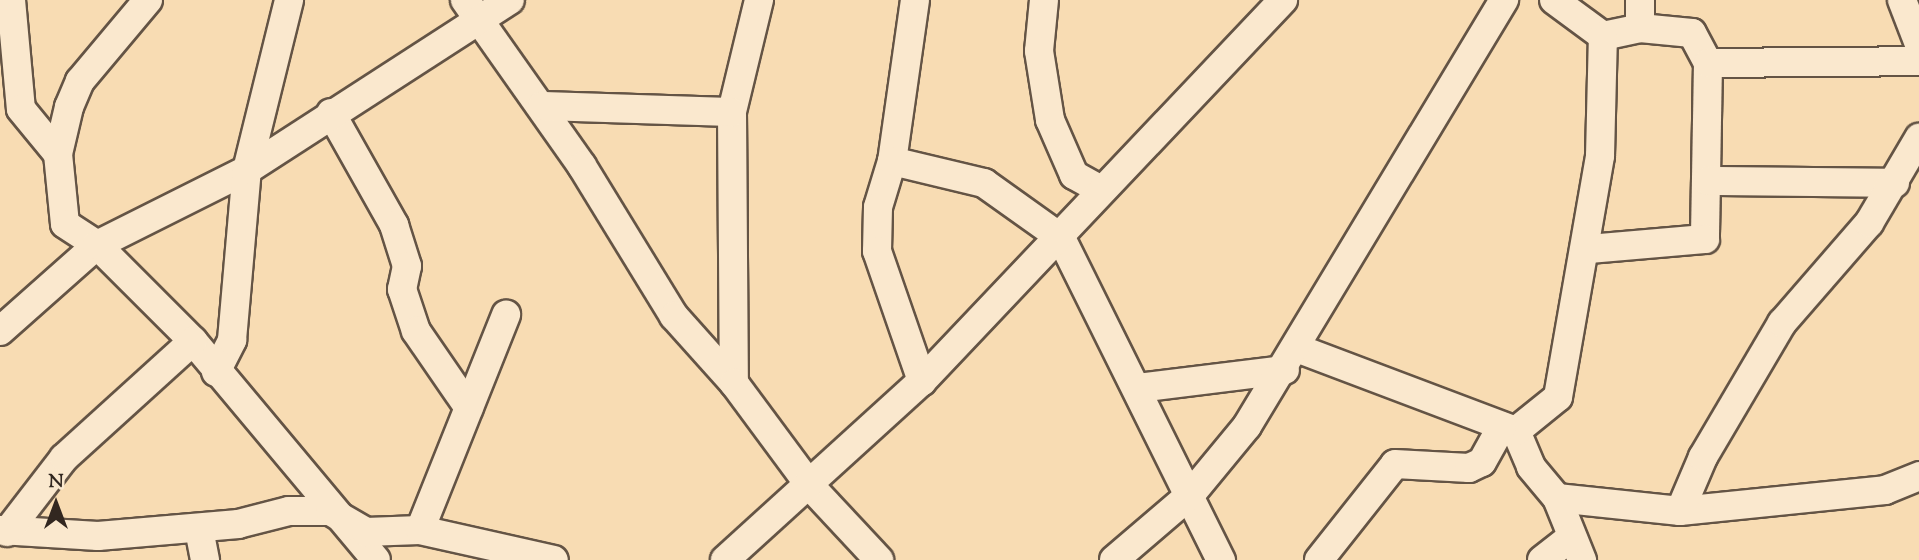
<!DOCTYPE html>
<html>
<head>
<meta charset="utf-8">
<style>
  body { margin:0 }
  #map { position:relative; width:1919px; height:560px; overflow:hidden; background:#f8dcb3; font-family:"Sorts Mill Goudy",serif }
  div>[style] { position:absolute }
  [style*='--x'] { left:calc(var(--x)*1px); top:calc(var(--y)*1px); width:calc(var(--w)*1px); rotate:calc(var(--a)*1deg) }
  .roads { filter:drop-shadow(2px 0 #645445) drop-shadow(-2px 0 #645445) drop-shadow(0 2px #645445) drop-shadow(0 -2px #645445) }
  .street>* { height:28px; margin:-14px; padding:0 14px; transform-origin:14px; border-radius:14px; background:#fae8ce }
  span { translate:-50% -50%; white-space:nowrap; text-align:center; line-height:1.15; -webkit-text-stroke:6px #fae8ce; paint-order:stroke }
  .north { position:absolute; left:21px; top:469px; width:70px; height:70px; -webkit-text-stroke:5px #fae8ce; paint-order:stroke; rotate:0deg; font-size:19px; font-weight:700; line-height:28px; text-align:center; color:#322720 }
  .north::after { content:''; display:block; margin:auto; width:24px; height:32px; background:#322720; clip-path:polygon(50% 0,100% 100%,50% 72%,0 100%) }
</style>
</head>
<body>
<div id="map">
  <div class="roads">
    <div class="street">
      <i style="--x:11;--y:0;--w:109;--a:84.8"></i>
      <i style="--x:21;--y:109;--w:58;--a:50.6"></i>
      <i style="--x:148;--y:0;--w:106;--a:130"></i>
      <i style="--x:80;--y:81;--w:28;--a:113"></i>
      <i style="--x:69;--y:107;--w:48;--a:103.2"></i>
      <i style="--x:58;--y:154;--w:70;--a:84.3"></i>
      <i style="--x:65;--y:224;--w:38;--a:33"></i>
      <i style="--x:97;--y:245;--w:136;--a:45"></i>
      <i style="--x:193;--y:341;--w:285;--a:50.1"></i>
      <i style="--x:465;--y:0;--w:203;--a:54.8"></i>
      <i style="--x:582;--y:166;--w:176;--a:58.5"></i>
      <i style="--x:674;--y:316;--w:90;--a:48.2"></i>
      <i style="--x:759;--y:0;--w:115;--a:103.6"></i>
      <i style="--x:732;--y:112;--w:271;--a:89.6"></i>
      <i style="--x:734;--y:383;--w:129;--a:53.5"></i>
      <i style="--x:811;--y:487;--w:100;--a:47"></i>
      <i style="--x:915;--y:0;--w:163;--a:98.1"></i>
      <i style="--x:892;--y:161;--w:48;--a:106.9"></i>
      <i style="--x:878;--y:207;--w:44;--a:91.3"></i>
      <i style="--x:877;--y:251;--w:138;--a:70.9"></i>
      <i style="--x:1044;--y:0;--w:51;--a:95.6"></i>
      <i style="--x:1039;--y:51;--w:70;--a:80.9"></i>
      <i style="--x:1050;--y:120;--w:60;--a:66.4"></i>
      <i style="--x:1074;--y:175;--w:31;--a:29"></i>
      <i style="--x:1554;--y:0;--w:61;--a:36.3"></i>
      <i style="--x:1603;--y:36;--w:38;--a:-12"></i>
      <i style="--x:1640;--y:28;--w:52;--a:5.5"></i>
      <i style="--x:1692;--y:33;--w:34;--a:62"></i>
      <i style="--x:1708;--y:63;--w:176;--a:91"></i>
      <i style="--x:1705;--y:239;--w:117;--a:175.1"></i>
      <i style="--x:1902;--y:0;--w:47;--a:68.9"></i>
      <i style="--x:1640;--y:28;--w:28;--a:-90"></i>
      <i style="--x:1708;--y:63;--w:211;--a:-0.5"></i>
      <i style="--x:542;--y:106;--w:190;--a:1.8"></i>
      <i style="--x:331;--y:113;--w:129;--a:60.6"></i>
      <i style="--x:394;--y:225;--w:43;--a:72.4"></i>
      <i style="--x:407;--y:266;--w:24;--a:102"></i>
      <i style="--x:402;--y:289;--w:44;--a:71.6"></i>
      <i style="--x:416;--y:331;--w:93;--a:55.5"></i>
      <i style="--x:892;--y:161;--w:95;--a:13.4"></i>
      <i style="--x:984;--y:183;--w:95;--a:35.5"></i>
      <i style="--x:1061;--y:238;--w:360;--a:63.6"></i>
      <i style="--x:1708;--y:181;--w:187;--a:0.6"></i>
      <i style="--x:0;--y:331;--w:130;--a:-41.6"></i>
      <i style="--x:97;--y:245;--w:168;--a:-26.6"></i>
      <i style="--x:247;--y:170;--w:313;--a:-32.9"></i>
      <i style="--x:1299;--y:349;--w:232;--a:20.7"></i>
      <i style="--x:1516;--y:431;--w:39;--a:67"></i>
      <i style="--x:1531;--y:467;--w:40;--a:50"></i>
      <i style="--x:1557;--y:498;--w:67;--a:68"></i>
      <i style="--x:216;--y:372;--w:36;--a:-63"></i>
      <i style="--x:232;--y:340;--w:171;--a:-85"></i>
      <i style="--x:247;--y:170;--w:175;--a:-76.1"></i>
      <i style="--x:1138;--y:388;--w:148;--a:-7"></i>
      <i style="--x:1516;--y:431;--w:54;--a:-39"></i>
      <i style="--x:1558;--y:397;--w:245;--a:-80.1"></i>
      <i style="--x:1600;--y:156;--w:120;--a:-88.6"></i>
      <i style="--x:1557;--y:498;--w:124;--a:6"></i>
      <i style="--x:1680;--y:511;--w:206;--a:-5.8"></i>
      <i style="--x:1885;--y:490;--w:37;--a:-22"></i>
      <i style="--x:1680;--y:511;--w:59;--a:-66.9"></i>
      <i style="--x:1703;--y:457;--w:156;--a:-59.5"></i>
      <i style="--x:1782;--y:323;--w:133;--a:-49"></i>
      <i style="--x:1869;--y:223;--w:99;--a:-59.5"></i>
      <i style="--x:199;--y:529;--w:32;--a:79"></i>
      <i style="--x:0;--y:530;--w:98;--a:3.5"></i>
      <i style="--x:98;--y:536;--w:141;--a:-4.9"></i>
      <i style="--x:238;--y:524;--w:53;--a:-14.3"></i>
      <i style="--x:289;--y:511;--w:41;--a:0"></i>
      <i style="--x:330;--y:511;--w:42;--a:30.3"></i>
      <i style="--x:366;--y:532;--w:54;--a:-2.1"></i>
      <i style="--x:420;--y:530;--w:137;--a:12.6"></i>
      <i style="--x:420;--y:530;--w:232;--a:-68.2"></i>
      <i style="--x:7;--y:532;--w:93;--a:-52.4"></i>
      <i style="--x:64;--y:458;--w:174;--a:-42.2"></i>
      <i style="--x:725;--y:560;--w:266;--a:-42.3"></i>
      <i style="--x:922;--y:381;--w:525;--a:-46.54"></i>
      <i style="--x:1114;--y:560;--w:101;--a:-40.6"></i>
      <i style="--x:1191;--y:494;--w:88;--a:-50.5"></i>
      <i style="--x:1247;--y:426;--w:498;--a:-58.9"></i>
      <i style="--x:1319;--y:560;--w:122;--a:-51.6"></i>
      <i style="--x:1395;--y:464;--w:74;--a:3.1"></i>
      <i style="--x:1469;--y:468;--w:14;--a:-25"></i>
      <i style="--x:1482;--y:462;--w:41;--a:-60.9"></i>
      <i style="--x:1542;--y:560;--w:37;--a:-38"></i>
    </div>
  </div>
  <div class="north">N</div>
</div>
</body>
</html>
